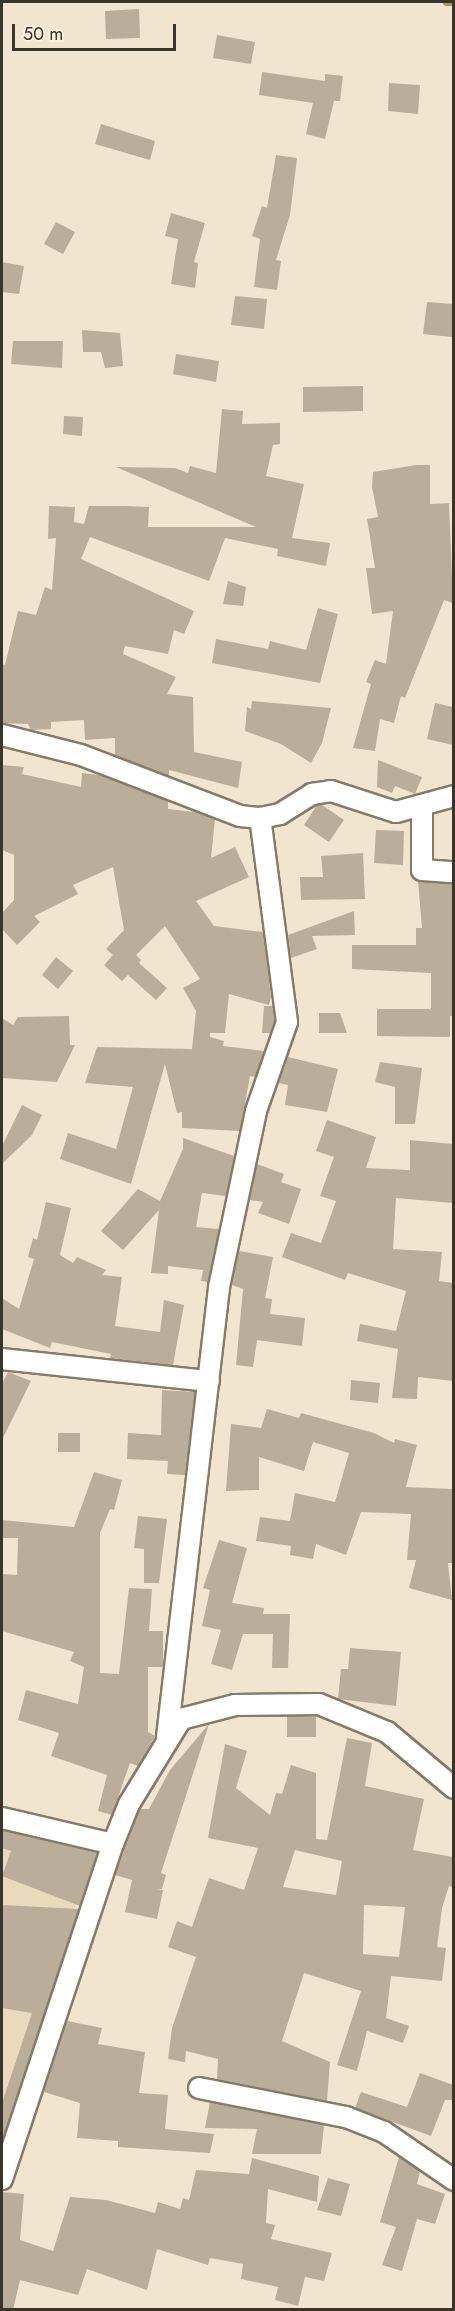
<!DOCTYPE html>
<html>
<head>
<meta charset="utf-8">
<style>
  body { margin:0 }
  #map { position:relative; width:455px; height:2311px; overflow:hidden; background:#f1e5cf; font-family:Jost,sans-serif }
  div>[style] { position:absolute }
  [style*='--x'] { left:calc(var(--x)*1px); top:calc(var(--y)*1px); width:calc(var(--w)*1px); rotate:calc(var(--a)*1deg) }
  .built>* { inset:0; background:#e8dabd }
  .stream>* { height:7px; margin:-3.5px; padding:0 3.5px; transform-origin:3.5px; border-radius:3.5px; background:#b29255 }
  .building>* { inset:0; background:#baae9a }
  .roads { filter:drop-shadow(2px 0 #857b67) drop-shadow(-2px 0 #857b67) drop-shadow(0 2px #857b67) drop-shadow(0 -2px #857b67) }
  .street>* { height:20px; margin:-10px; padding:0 10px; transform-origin:10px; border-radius:10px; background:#fff }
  span { translate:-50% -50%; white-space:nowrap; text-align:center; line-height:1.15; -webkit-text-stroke:4.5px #fef2dc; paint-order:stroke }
  .frame { position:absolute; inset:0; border:3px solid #39342c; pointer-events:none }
  .scale { position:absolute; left:12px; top:24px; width:164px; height:27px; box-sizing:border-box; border:3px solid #39342c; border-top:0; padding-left:8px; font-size:18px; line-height:21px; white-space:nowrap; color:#39342c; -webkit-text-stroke:4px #fef2dc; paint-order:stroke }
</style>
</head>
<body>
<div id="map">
  <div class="built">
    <i style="clip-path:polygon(2px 1833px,91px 1854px,2px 2159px)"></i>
  </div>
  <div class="stream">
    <i style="--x:446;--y:2;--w:8;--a:0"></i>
  </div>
  <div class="building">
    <i style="clip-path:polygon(139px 9px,140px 38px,106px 39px,105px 11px)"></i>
    <i style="clip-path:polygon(217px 35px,255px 42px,251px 64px,213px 58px)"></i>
    <i style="clip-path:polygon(262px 72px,325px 81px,325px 74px,343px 76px,340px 101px,334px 101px,325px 139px,306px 134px,313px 103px,259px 95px)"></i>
    <i style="clip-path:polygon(389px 83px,420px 85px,418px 114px,388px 111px)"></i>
    <i style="clip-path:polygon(101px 124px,155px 141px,150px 160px,95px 144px)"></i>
    <i style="clip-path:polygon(276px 155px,297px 158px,290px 215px,276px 260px,281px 261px,277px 290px,254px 287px,260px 239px,252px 236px,262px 206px,267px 208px)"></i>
    <i style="clip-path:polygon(171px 213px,205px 223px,194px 262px,198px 263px,195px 288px,171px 284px,178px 239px,165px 236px)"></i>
    <i style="clip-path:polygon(56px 222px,75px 232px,63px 254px,44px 244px)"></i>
    <i style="clip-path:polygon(2px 262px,24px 266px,19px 294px,2px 292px)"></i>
    <i style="clip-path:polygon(235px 296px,267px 299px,264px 329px,231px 325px)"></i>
    <i style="clip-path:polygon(427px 302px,453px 304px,452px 337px,423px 334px)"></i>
    <i style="clip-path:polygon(82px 330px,120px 333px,123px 366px,105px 368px,101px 352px,83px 352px)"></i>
    <i style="clip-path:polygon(13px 341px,63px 341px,62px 368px,11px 364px)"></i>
    <i style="clip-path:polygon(176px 354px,219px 361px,216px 382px,173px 374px)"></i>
    <i style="clip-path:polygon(363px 386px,363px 411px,303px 412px,303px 387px)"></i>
    <i style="clip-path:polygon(222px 409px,243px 411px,242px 424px,280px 423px,280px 444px,273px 445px,266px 476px,304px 484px,292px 538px,330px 543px,326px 566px,277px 556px,278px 549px,225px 538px,209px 581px,90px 537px,81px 559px,194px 611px,184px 634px,174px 630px,168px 654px,125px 646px,123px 654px,176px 677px,167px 694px,193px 697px,194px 752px,242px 762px,238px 788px,169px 770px,169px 776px,115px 755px,115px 738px,85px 740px,84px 720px,51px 722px,51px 729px,31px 730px,28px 724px,2px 723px,2px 664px,5px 665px,18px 611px,36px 615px,45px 587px,52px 590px,56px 538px,48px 539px,49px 506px,75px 507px,74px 522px,84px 524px,89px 506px,125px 506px,149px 507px,148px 527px,256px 527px,116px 467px,175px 468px,188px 473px,190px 466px,216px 473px)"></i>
    <i style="clip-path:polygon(64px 416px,83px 417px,82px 436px,63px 434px)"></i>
    <i style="clip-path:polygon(416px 465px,430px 465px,430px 504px,449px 503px,453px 603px,444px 600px,405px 698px,401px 696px,394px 723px,380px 719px,375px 751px,353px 748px,371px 684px,366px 682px,375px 660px,386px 664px,393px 611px,372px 614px,366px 568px,375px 568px,367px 519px,378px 517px,372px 487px,373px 472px)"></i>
    <i style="clip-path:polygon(228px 581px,246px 587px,243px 606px,223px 604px)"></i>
    <i style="clip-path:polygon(318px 608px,338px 614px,320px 683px,212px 663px,216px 639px,268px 649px,270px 641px,306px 650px)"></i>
    <i style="clip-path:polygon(252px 701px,331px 708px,322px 743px,311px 763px,281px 744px,245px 731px,247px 707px,251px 709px)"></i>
    <i style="clip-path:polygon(435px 703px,453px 707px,453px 745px,427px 739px)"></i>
    <i style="clip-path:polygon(378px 760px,422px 777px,415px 794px,395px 786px,392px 793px,377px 787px)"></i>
    <i style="clip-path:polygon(2px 765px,24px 767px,22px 774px,81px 787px,82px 773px,99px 775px,168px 801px,168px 809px,195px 812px,215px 819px,211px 858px,235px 847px,249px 877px,196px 901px,214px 926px,263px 932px,271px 996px,269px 1005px,229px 994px,225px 1033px,210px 1033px,210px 1037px,224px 1041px,223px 1046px,264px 1051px,255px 1077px,250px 1076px,240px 1131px,182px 1128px,182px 1112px,177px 1113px,165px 1064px,131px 1184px,60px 1159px,68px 1133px,116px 1149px,133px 1087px,85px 1083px,97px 1047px,192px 1049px,196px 1011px,183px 988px,200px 979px,165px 926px,136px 955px,141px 960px,139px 963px,167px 988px,156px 1000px,128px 975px,122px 981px,104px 965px,113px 955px,106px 949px,124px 930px,113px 867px,73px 885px,78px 894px,34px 916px,40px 922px,17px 945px,2px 929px,2px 913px,14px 900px,14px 855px,2px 850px)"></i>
    <i style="clip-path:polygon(317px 805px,322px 805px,344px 820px,329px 842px,304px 825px)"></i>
    <i style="clip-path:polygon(376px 830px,404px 831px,403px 865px,374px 863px)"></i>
    <i style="clip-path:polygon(363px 853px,365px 899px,301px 900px,300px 877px,323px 877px,321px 856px)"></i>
    <i style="clip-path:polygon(418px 881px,453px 884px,453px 1016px,450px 1016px,450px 1037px,377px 1036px,377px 1009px,431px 1009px,431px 973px,352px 969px,352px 945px,416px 945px,416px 928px,422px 928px)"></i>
    <i style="clip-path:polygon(354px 911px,355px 935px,312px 936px,317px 949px,291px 958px,288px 935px)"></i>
    <i style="clip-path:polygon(56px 957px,73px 971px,58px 989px,42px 975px)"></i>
    <i style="clip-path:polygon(264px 1006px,273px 1006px,275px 1021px,271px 1033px,262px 1033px)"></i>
    <i style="clip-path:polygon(319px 1013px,340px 1013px,347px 1033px,319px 1033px)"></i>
    <i style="clip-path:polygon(69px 1016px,70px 1045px,75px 1045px,57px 1082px,2px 1078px,2px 1018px,13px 1025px,18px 1017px)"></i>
    <i style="clip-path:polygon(288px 1057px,338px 1069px,327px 1112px,285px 1105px,288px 1085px,279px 1083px)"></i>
    <i style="clip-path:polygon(380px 1062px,422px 1068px,415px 1124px,395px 1124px,395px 1087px,375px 1082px)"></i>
    <i style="clip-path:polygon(22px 1105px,42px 1115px,32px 1135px,2px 1164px,2px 1146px)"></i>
    <i style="clip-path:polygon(327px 1120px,376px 1137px,366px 1168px,410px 1170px,410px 1140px,453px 1144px,453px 1203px,396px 1198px,393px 1249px,442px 1252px,439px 1281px,453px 1283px,453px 1381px,418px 1377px,417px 1399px,392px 1398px,398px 1349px,357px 1341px,360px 1324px,396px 1331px,406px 1291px,348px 1273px,345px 1280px,282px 1257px,291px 1233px,321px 1243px,336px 1201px,320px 1196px,334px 1157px,316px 1151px)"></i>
    <i style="clip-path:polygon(183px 1138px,234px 1156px,226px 1196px,202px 1193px,196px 1227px,219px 1229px,208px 1282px,201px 1281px,203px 1270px,168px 1266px,168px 1274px,151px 1273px,159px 1210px,123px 1250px,101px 1231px,138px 1189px,160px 1201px,183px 1149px)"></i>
    <i style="clip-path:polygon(257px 1164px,284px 1174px,281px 1182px,301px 1189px,289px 1224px,258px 1213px,263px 1202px,250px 1200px)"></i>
    <i style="clip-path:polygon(46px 1202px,71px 1208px,60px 1255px,73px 1263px,77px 1257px,106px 1270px,102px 1275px,122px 1277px,115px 1326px,160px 1332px,164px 1300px,184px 1305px,173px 1365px,110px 1358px,111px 1354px,52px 1342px,50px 1348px,2px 1329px,2px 1298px,19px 1309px,34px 1259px,28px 1257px,33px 1238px,37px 1240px)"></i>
    <i style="clip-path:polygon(239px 1251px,273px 1257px,265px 1298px,272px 1299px,270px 1314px,305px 1318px,302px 1346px,257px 1340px,253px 1367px,236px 1365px,243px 1289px,232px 1285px)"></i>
    <i style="clip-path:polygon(8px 1372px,31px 1381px,2px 1440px,2px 1384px)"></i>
    <i style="clip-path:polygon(351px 1380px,380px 1383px,378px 1403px,350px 1400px)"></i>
    <i style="clip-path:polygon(162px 1390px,195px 1392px,185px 1475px,167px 1474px,168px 1461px,127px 1459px,128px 1433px,161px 1435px)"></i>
    <i style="clip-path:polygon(267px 1409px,299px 1418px,301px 1413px,374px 1433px,394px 1443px,395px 1439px,417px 1445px,406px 1487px,453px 1489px,453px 1563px,448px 1563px,452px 1600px,409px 1588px,416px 1560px,407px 1560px,411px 1514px,361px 1512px,346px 1555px,316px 1544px,313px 1559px,290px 1555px,291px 1546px,256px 1541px,260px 1517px,290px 1521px,295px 1493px,335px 1502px,349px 1453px,313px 1442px,304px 1471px,259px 1457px,259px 1490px,226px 1491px,231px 1424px,261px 1428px)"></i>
    <i style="clip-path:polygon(58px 1433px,80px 1433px,80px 1452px,58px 1452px)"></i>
    <i style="clip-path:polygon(94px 1472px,122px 1480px,114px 1510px,110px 1509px,100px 1533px,100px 1673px,119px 1674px,129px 1588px,152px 1589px,149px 1631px,163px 1631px,163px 1667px,148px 1667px,148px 1732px,155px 1736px,138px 1766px,130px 1763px,112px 1815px,98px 1811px,107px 1775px,51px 1756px,59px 1733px,18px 1720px,26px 1690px,78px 1704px,84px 1667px,70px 1661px,74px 1652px,2px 1631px,2px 1574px,17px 1575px,18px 1538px,2px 1538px,2px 1520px,74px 1527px)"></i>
    <i style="clip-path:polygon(138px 1516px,167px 1519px,159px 1583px,144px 1583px,144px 1549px,134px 1548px)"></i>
    <i style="clip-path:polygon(219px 1540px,247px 1548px,232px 1603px,264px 1608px,263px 1614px,290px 1614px,288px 1668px,272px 1668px,273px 1634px,243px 1634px,232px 1670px,211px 1664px,221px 1630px,202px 1626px,210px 1590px,203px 1588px)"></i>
    <i style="clip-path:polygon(350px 1648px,401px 1652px,396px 1706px,338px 1699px,341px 1669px,348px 1669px)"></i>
    <i style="clip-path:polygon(287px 1716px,316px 1716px,316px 1737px,287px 1737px)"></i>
    <i style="clip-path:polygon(209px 1724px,161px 1873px,166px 1875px,162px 1889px,156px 1889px,163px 1890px,157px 1919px,125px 1912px,132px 1880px,115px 1875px,140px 1809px,149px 1809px,170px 1770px)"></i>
    <i style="clip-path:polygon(evenodd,347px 1738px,372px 1743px,365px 1786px,424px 1799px,413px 1850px,453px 1857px,453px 1887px,449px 1886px,442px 1908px,437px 1947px,446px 1948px,442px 1981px,391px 1976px,386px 2018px,409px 2026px,403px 2043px,367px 2031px,357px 2071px,337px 2065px,361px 1991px,304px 1973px,282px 2041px,330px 2062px,327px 2101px,217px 2079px,218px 2059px,186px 2051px,185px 2062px,168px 2059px,172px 2028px,196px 1957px,168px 1947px,177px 1921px,192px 1927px,209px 1878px,244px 1890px,258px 1848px,208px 1838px,225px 1744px,247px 1751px,236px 1788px,270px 1815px,276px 1793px,282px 1794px,291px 1765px,316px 1773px,316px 1839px,327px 1840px,347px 1738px,295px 1850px,342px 1861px,336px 1895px,283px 1887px,295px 1850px,347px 1738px,364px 1905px,405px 1907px,399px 1957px,363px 1954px,364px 1905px)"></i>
    <i style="clip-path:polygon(2px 1830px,97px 1853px,80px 1906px,2px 1876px,11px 1851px,2px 1848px)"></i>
    <i style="clip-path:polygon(2px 1905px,79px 1909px,2px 2142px,2px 2103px,32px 2013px,2px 2008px)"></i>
    <i style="clip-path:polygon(67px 2021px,102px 2028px,98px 2044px,145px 2052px,139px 2093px,168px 2095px,165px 2129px,214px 2134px,210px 2153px,118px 2147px,118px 2141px,77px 2138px,80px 2103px,44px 2092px)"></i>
    <i style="clip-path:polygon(420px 2073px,453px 2085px,453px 2100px,445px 2100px,431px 2136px,355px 2108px,361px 2092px,407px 2107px)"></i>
    <i style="clip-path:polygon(210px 2102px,324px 2125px,321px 2154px,252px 2154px,257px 2129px,205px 2128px)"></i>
    <i style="clip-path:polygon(399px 2157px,420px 2171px,417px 2184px,445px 2194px,435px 2224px,417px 2219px,402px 2271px,382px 2265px,396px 2227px,380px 2222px)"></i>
    <i style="clip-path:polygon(252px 2158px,319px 2176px,317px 2202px,268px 2189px,266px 2223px,275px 2225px,271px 2239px,332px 2253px,324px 2281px,305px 2277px,298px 2306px,275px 2300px,278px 2287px,241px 2279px,243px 2264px,210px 2258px,208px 2265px,157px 2249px,147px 2290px,87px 2269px,78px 2295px,20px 2280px,13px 2310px,2px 2310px,2px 2192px,24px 2194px,20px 2240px,53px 2251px,70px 2197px,106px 2200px,155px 2213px,158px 2202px,180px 2209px,183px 2198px,189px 2200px,196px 2170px,249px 2174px)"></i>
    <i style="clip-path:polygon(328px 2178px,350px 2184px,341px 2216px,317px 2210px)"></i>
  </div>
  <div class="roads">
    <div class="street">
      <i style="--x:2;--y:735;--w:81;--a:14.2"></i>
      <i style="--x:81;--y:755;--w:170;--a:21"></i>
      <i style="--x:240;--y:816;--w:20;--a:6"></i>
      <i style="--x:260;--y:818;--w:20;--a:-11"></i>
      <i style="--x:280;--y:814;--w:38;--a:-32"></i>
      <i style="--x:312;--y:794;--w:19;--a:-9"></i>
      <i style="--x:331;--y:791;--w:68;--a:17.9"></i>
      <i style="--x:396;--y:812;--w:60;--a:-15.4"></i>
      <i style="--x:422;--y:805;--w:65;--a:90"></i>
      <i style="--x:422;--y:870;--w:32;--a:4"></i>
      <i style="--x:2;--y:1359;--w:208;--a:6.1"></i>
      <i style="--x:167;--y:1737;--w:453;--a:-83.4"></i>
      <i style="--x:219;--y:1287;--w:180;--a:-78.1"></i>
      <i style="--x:256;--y:1111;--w:94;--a:-70.8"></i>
      <i style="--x:287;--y:1022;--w:206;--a:-97.5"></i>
      <i style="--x:2;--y:1818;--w:114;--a:13.2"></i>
      <i style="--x:113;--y:1844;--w:43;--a:-68.2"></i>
      <i style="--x:129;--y:1804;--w:100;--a:-58.5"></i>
      <i style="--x:181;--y:1719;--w:56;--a:-14.5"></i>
      <i style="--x:235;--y:1705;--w:84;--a:-0.7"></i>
      <i style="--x:319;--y:1704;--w:74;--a:22.4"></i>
      <i style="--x:387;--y:1732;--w:87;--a:39.9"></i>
      <i style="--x:199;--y:2088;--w:150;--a:11.2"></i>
      <i style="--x:346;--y:2117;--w:41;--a:21.5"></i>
      <i style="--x:384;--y:2132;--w:85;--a:34.4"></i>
      <i style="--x:2;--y:2179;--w:353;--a:-71.7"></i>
    </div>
  </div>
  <div class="frame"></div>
  <div class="scale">50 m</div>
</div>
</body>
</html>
